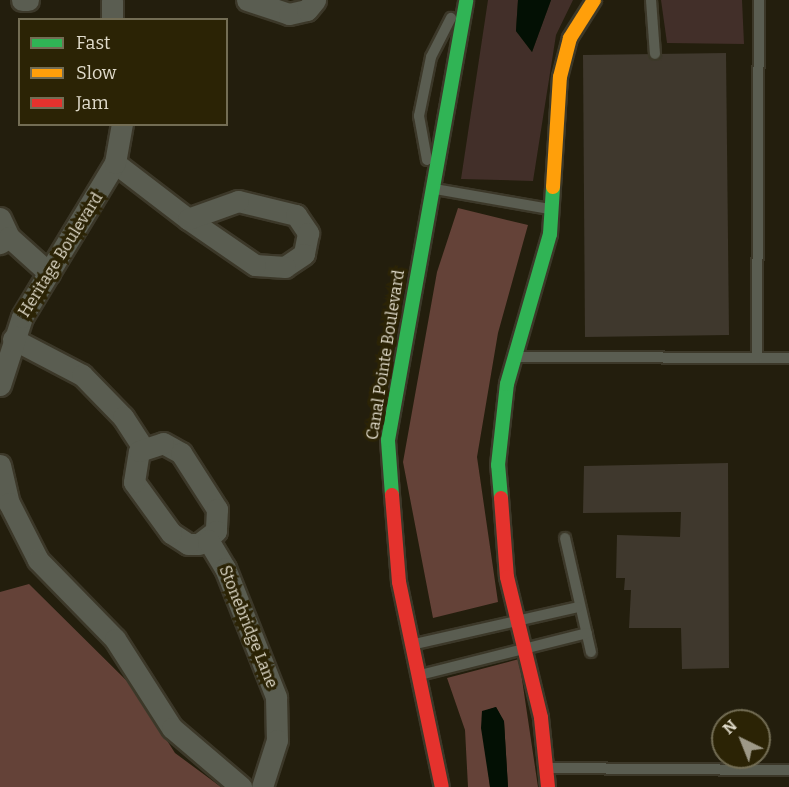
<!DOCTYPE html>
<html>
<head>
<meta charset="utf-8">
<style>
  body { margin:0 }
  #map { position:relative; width:789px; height:787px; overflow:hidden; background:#231e0d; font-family:Bitter,serif }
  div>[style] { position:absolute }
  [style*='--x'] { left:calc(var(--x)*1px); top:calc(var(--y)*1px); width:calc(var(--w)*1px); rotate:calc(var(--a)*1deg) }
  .green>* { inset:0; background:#422f29 }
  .forest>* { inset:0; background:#644238 }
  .water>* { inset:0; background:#031004 }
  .building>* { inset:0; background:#3f382d }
  .roads { filter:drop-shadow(2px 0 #3c3829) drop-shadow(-2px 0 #3c3829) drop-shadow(0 2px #3c3829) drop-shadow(0 -2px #3c3829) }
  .lane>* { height:10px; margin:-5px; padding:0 5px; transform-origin:5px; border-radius:5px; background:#5a5d51 }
  .street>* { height:21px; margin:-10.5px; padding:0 10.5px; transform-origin:10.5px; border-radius:10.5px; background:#5a5d51 }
  .fast>* { height:14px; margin:-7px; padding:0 7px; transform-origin:7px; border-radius:7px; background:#30b455 }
  .slow>* { height:14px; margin:-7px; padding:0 7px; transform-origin:7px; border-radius:7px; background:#ff9f0a }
  .jam>* { height:14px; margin:-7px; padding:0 7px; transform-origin:7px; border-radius:7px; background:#e5322d }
  span { translate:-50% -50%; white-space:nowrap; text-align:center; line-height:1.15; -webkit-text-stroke:6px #2b2305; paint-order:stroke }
  .street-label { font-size:16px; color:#e0dbcb }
  .legend { position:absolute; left:18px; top:18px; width:210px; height:108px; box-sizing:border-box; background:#2b2305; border:2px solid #736d54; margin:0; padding:8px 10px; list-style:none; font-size:18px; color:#e0dbcb }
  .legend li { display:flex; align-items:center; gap:12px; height:30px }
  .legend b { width:30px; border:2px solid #736d54 }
  .north { position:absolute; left:711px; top:709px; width:60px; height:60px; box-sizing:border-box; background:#2b2305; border:2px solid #736d54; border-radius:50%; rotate:317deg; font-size:16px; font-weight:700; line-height:24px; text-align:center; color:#e0dbcb }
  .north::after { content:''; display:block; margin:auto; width:21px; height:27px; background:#9e9988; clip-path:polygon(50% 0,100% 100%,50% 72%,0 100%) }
</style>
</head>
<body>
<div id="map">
  <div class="green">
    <i style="clip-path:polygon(488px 0,518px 0,516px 31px,532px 52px,551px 0,573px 0,556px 35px,533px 181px,461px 179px)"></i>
    <i style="clip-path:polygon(661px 0,742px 0,744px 44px,667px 43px)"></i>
  </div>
  <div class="forest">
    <i style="clip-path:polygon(458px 208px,528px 225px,498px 333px,477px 457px,498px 602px,433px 618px,403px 462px,437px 272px)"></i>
    <i style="clip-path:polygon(29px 584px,132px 686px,175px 753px,221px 787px,0 787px,0 592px)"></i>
    <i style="clip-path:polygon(519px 659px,538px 787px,508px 787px,504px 722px,496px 707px,482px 712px,490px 787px,468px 787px,465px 730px,447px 678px)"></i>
  </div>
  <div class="water">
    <i style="clip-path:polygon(518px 0,551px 0,532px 52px,516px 31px)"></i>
    <i style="clip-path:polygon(496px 707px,504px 721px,508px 787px,490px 787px,481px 728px,482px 711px)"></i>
  </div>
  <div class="building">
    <i style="clip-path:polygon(726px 53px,729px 335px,585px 337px,583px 55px)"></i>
    <i style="clip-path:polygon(728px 463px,729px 668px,682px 669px,681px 628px,629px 628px,631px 590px,624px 590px,625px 578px,616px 578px,617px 535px,680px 537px,681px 512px,583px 513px,584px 466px)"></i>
  </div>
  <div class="roads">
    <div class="lane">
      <i style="--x:651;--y:0;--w:54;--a:85.8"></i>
      <i style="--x:427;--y:160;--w:45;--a:-100.3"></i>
      <i style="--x:419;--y:116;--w:60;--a:-78.5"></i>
      <i style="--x:431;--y:57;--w:44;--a:-62.9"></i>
      <i style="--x:435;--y:189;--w:117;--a:9.9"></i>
      <i style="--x:516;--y:357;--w:273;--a:0.2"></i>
      <i style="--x:757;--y:358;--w:358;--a:-89.7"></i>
      <i style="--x:565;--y:538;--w:117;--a:77.2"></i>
      <i style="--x:415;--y:644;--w:167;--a:-12.8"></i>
      <i style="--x:420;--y:675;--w:172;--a:-14.1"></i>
      <i style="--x:548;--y:768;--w:241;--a:0.5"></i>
    </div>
    <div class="street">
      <i style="--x:22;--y:0;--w:6;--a:0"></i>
      <i style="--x:112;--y:0;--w:20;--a:90"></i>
      <i style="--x:247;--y:0;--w:44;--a:18.4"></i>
      <i style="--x:289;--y:14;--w:18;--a:-13"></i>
      <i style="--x:307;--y:10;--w:13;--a:-51"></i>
      <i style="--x:115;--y:163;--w:92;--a:37.5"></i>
      <i style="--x:238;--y:201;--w:60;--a:13.6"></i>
      <i style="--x:296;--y:215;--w:22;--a:56"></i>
      <i style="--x:308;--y:233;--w:21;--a:101"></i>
      <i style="--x:304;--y:254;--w:23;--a:146"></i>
      <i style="--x:285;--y:267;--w:30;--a:-176"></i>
      <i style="--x:255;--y:265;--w:81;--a:-145.5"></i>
      <i style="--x:188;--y:219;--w:53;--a:-19.8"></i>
      <i style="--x:0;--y:218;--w:21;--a:65"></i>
      <i style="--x:9;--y:237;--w:11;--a:146"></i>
      <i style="--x:9;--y:237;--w:54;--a:42"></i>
      <i style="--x:13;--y:339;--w:78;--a:27.6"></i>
      <i style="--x:82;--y:375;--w:59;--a:45.7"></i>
      <i style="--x:123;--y:417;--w:37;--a:57"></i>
      <i style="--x:0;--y:385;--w:71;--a:-72.1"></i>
      <i style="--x:22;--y:317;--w:180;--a:-58.9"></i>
      <i style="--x:115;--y:163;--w:40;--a:-80"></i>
      <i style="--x:163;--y:443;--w:21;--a:29"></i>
      <i style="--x:181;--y:453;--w:67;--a:57.3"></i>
      <i style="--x:217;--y:509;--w:22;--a:93"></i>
      <i style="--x:216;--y:531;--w:21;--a:143"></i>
      <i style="--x:199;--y:544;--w:11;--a:180"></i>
      <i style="--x:188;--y:544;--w:20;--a:-147"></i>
      <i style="--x:171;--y:533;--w:63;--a:-126"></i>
      <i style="--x:134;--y:482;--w:31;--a:-81"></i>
      <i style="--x:139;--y:451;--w:25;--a:-18"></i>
      <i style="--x:0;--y:465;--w:39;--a:77"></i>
      <i style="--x:9;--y:503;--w:64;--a:63"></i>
      <i style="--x:38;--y:560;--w:110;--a:45.7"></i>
      <i style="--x:115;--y:639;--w:106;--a:57.4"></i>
      <i style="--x:172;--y:728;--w:91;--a:40.5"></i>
      <i style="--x:208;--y:540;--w:33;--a:59"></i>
      <i style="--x:225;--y:568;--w:139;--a:68.4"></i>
      <i style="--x:276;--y:697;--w:43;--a:88.7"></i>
      <i style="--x:277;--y:740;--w:49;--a:107.7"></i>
    </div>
    <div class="fast">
      <i style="--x:392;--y:495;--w:55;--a:-94.2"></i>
      <i style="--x:388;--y:440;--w:447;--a:-79.9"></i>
      <i style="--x:501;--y:498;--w:33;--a:-95"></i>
      <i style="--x:498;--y:465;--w:81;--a:-83.7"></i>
      <i style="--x:507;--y:384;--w:156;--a:-74"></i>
      <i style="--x:550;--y:234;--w:47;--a:-86.3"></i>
    </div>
    <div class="slow">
      <i style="--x:553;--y:187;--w:110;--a:-86.4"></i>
      <i style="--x:560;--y:77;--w:40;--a:-75.6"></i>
      <i style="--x:570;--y:38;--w:45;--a:-57.7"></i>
    </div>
    <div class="jam">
      <i style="--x:392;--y:495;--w:87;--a:85.4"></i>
      <i style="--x:399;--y:582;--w:209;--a:78.2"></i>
      <i style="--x:501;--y:498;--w:79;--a:85.7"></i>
      <i style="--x:507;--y:577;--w:145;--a:76.4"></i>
      <i style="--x:541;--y:718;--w:69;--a:84.2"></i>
    </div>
  </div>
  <div class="street-label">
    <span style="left:61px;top:255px;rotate:-58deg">Heritage Boulevard</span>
    <span style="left:386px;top:355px;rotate:-81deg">Canal Pointe Boulevard</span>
    <span style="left:248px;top:627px;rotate:68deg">Stonebridge Lane</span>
  </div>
  <ul class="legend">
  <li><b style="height:8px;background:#30b455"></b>Fast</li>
  <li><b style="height:8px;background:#ff9f0a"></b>Slow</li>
  <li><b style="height:8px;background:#e5322d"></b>Jam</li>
  </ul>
  <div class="north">N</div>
</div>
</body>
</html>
